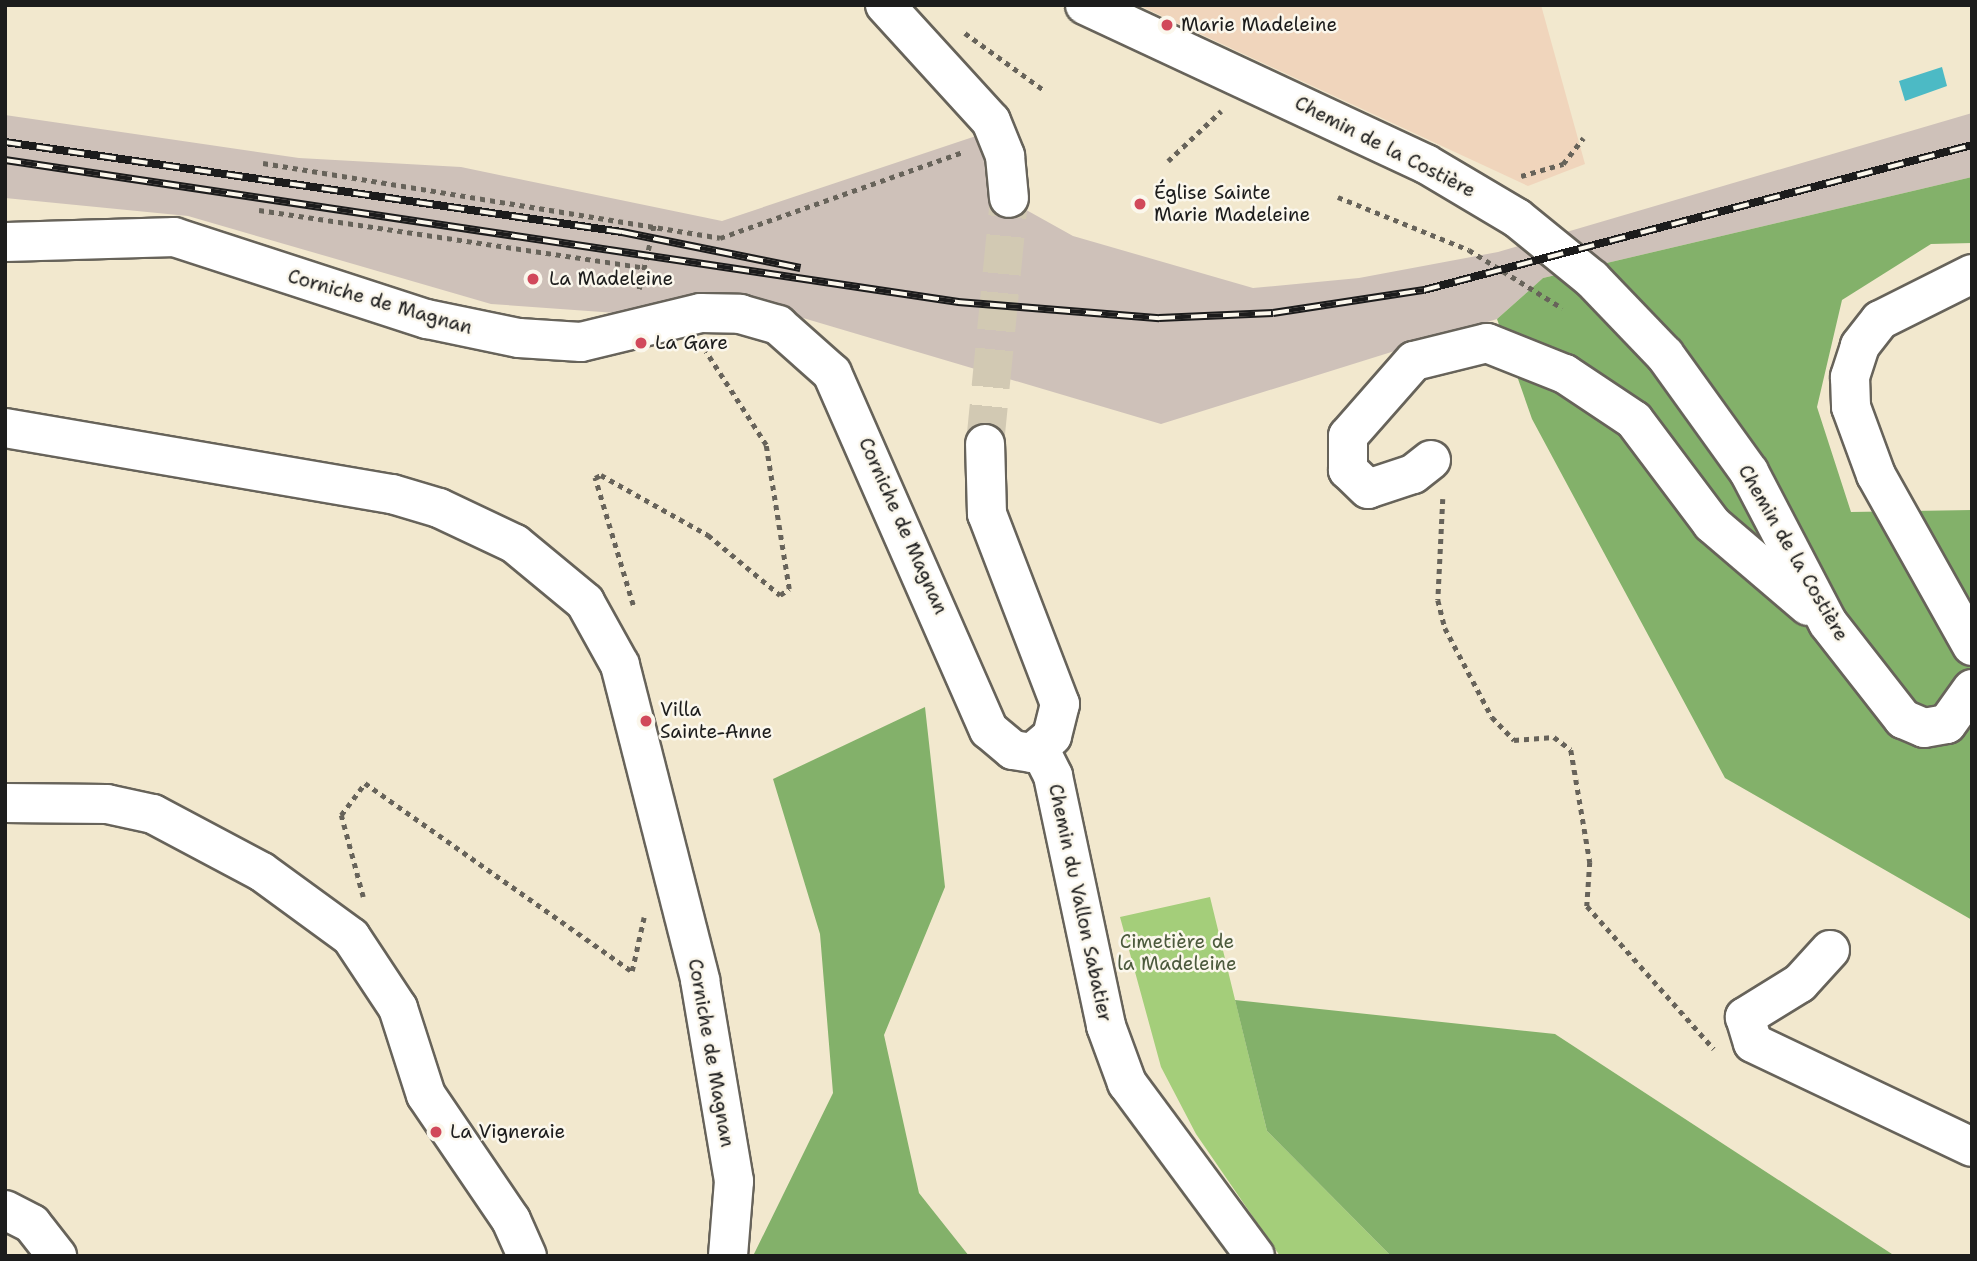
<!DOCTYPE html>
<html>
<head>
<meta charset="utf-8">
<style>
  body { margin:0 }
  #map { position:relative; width:1977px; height:1261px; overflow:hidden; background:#f2e8ce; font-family:"Shantell Sans",sans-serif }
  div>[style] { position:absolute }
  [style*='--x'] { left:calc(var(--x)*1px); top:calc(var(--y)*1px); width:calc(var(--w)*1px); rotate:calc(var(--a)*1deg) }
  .built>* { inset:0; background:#f0d5bc }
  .industrial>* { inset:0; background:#cec1b9 }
  .green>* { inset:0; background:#a4ce7a }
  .forest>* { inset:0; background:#83b16a }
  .water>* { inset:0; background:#4cbac5 }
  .minor-tunnel>* { height:38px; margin-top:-19px; transform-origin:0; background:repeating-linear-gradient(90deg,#d2c9b3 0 38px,transparent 0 57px) }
  .path>* { height:4.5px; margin-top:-2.25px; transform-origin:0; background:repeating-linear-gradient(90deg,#67635a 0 5px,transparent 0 10px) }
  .roads { filter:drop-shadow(2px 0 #67635a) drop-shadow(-2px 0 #67635a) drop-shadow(0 2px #67635a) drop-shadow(0 -2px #67635a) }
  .minor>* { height:38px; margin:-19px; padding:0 19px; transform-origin:19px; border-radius:19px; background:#fff }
  .rail>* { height:8px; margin-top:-4px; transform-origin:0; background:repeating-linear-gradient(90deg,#fbf7ec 0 16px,#1c1c1c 0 32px); box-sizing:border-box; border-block:2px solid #1c1c1c }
  .dots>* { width:19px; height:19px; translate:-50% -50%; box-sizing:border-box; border:4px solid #fbf7ec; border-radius:50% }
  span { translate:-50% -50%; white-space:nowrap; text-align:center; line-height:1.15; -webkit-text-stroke:5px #fbf7ec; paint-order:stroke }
  .poi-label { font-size:19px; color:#1c1c1c }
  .left { translate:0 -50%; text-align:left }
  .street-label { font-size:19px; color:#1c1c1c }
  .park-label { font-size:19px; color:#4c5a3d }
  .frame { position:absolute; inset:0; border:7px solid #1c1c1c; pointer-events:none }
</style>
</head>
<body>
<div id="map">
  <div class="built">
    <i style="clip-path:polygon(1138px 5px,1541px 5px,1585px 164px,1528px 186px)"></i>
  </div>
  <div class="industrial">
    <i style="clip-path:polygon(1972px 113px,1972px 177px,1543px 278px,1497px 319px,1161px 424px,793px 315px,644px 315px,491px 304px,188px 216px,5px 198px,5px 115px,299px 158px,461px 167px,722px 221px,976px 136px,996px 193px,1073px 236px,1253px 288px,1359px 278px,1498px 252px)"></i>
  </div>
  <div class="green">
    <i style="clip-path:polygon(1210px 897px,1267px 1131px,1391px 1256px,1280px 1256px,1196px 1134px,1161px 1067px,1120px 917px)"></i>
  </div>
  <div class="forest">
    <i style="clip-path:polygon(1972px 177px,1972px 243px,1931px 244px,1842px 300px,1817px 407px,1851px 512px,1972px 510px,1972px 920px,1725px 778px,1532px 419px,1497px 319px,1543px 278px)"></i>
    <i style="clip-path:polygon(925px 707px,945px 887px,884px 1035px,919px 1193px,969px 1256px,753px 1256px,833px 1093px,820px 934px,773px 779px)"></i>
    <i style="clip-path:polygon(1235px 1000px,1555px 1034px,1895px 1256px,1391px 1256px,1267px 1131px)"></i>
  </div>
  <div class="water">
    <i style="clip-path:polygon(1942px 67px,1947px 86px,1905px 101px,1899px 81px)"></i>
  </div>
  <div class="minor-tunnel">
    <i style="--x:985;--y:444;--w:247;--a:-84.4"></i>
  </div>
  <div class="path">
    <i style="--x:965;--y:33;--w:99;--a:35.9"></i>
    <i style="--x:1168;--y:161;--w:73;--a:-43.3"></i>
    <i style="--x:263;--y:163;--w:463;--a:9.3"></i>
    <i style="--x:720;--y:238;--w:258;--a:-19.5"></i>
    <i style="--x:1521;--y:176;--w:44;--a:-15.9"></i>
    <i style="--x:1563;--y:164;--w:33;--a:-52"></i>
    <i style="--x:1338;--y:197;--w:141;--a:22"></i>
    <i style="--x:1469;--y:250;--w:110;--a:31.9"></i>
    <i style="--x:259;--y:210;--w:390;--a:8.5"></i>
    <i style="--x:639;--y:289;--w:66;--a:-76.8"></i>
    <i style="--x:1443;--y:499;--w:101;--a:92.8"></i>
    <i style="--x:1438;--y:600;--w:29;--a:76"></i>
    <i style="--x:1445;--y:628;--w:101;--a:62.2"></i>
    <i style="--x:1492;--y:717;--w:32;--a:46"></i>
    <i style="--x:1514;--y:740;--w:40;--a:-4.3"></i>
    <i style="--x:1554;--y:737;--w:21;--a:37"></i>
    <i style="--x:1571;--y:750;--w:114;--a:80.4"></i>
    <i style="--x:1590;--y:862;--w:44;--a:93.9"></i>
    <i style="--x:1587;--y:906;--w:191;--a:48.4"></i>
    <i style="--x:633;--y:605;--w:133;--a:-106.7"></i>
    <i style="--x:595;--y:478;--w:7;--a:-27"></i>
    <i style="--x:601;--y:475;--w:123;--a:29.3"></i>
    <i style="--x:708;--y:535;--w:94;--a:39.8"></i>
    <i style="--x:780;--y:595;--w:11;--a:-34"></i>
    <i style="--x:789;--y:589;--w:146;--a:-99.1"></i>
    <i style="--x:766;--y:445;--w:111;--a:-122.8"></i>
    <i style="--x:363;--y:897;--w:85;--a:-105"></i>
    <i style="--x:341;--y:815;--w:40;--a:-53"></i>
    <i style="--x:365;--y:783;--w:327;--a:35.2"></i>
    <i style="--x:632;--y:971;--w:55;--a:-77.5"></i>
  </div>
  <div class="roads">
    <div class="minor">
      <i style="--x:885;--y:5;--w:157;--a:47.6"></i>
      <i style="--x:991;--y:121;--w:38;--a:68"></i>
      <i style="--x:1005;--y:156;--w:42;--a:84.6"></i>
      <i style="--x:1085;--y:5;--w:376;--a:25"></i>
      <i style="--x:1426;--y:164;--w:106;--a:30.7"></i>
      <i style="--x:1517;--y:218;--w:97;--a:39.1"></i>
      <i style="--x:1592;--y:279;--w:105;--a:46.2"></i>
      <i style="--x:1665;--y:355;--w:144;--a:54.3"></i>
      <i style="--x:1749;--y:472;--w:170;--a:62.4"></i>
      <i style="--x:1828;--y:623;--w:122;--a:52"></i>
      <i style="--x:1903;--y:719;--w:23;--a:23"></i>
      <i style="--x:1924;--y:728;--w:23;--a:-10"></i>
      <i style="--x:1947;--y:724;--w:43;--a:-54.5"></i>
      <i style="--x:5;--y:242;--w:169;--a:-1.7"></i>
      <i style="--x:174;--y:237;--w:266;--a:18"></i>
      <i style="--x:427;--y:319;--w:94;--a:11.7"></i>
      <i style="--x:519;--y:338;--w:62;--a:3.7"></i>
      <i style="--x:581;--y:342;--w:123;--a:-13.6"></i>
      <i style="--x:701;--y:313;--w:39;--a:1"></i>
      <i style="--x:740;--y:314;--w:40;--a:16"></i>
      <i style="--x:778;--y:325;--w:72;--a:41.6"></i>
      <i style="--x:832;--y:373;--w:390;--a:66.3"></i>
      <i style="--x:989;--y:730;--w:31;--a:40"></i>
      <i style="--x:1013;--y:750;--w:19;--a:9"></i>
      <i style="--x:1032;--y:753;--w:26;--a:-40"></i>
      <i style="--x:1052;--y:736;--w:33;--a:-76"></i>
      <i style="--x:1060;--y:704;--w:204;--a:-111"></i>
      <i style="--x:987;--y:514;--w:70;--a:-91.6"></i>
      <i style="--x:1972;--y:274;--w:103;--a:153.4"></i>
      <i style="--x:1880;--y:320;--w:33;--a:128"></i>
      <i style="--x:1860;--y:346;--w:33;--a:108"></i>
      <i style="--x:1850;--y:377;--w:30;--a:88"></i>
      <i style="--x:1851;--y:407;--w:72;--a:69.8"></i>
      <i style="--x:1876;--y:475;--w:196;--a:60.7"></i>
      <i style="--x:5;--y:428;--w:393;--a:9.7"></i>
      <i style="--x:392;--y:494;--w:49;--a:16.6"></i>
      <i style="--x:439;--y:508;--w:84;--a:25.3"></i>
      <i style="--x:515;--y:544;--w:91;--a:39.6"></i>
      <i style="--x:585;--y:602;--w:72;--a:60.9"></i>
      <i style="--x:620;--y:665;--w:325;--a:75.7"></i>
      <i style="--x:700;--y:980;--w:204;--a:80.4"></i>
      <i style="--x:734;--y:1181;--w:75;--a:94.6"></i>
      <i style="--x:1431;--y:460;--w:23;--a:142"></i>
      <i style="--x:1413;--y:474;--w:47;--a:161.6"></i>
      <i style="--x:1368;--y:489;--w:28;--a:-136"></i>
      <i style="--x:1348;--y:470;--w:34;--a:-90"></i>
      <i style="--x:1348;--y:436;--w:100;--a:-48.7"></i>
      <i style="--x:1414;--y:361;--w:75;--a:-13.9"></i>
      <i style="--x:1487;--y:343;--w:84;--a:21.7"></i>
      <i style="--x:1565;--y:374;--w:83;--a:33.7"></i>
      <i style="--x:1634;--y:420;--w:130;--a:53.1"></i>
      <i style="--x:1712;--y:524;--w:126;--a:40.5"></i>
      <i style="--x:1040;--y:750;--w:29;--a:63"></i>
      <i style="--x:1053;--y:776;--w:256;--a:78"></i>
      <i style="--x:1106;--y:1026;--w:61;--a:69.8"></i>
      <i style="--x:1127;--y:1083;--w:215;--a:53.5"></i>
      <i style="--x:5;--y:803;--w:102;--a:0.6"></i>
      <i style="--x:107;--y:804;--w:47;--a:12.3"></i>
      <i style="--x:153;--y:814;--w:123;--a:28"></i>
      <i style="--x:262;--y:872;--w:110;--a:36.1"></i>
      <i style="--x:351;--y:937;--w:85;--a:56.5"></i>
      <i style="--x:398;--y:1008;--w:91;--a:72.2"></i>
      <i style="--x:426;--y:1095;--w:151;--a:55.8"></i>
      <i style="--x:511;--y:1220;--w:39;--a:66"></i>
      <i style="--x:1830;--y:950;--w:45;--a:132.3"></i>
      <i style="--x:1800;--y:983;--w:65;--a:148.3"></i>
      <i style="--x:1745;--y:1017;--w:27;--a:73"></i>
      <i style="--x:1753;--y:1043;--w:242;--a:25.4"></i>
      <i style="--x:5;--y:1210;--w:30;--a:27"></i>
      <i style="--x:32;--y:1224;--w:41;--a:52"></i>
    </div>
  </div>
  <div class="rail">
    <i style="--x:5;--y:142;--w:624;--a:8.3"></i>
    <i style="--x:622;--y:232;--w:182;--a:11.4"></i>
    <i style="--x:5;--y:160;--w:964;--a:8.47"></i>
    <i style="--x:958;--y:302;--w:202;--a:4.6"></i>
    <i style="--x:1159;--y:318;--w:114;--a:-2.5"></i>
    <i style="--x:1273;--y:313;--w:153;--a:-8.7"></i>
    <i style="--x:1424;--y:290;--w:567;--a:-14.82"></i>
  </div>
  <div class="dots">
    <i style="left:1167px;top:25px;background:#d1495b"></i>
    <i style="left:1140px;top:204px;background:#d1495b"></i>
    <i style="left:533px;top:279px;background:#d1495b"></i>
    <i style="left:641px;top:343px;background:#d1495b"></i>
    <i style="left:646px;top:721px;background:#d1495b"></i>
    <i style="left:436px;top:1132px;background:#d1495b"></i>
  </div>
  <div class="poi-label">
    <span class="left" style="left:1181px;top:25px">Marie Madeleine</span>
    <span class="left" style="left:1154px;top:204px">Église Sainte<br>Marie Madeleine</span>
    <span class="left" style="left:549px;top:279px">La Madeleine</span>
    <span class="left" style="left:655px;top:343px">La Gare</span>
    <span class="left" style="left:660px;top:721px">Villa<br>Sainte-Anne</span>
    <span class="left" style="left:450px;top:1132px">La Vigneraie</span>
  </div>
  <div class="street-label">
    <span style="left:1385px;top:147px;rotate:27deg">Chemin de la Costière</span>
    <span style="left:380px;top:302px;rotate:16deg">Corniche de Magnan</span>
    <span style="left:903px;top:526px;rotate:66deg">Corniche de Magnan</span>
    <span style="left:1793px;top:553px;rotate:60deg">Chemin de la Costière</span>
    <span style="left:1080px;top:903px;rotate:78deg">Chemin du Vallon Sabatier</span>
    <span style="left:711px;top:1053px;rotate:80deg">Corniche de Magnan</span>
  </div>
  <div class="park-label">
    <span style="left:1177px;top:953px">Cimetière de<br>la Madeleine</span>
  </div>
  <div class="frame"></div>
</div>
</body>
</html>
